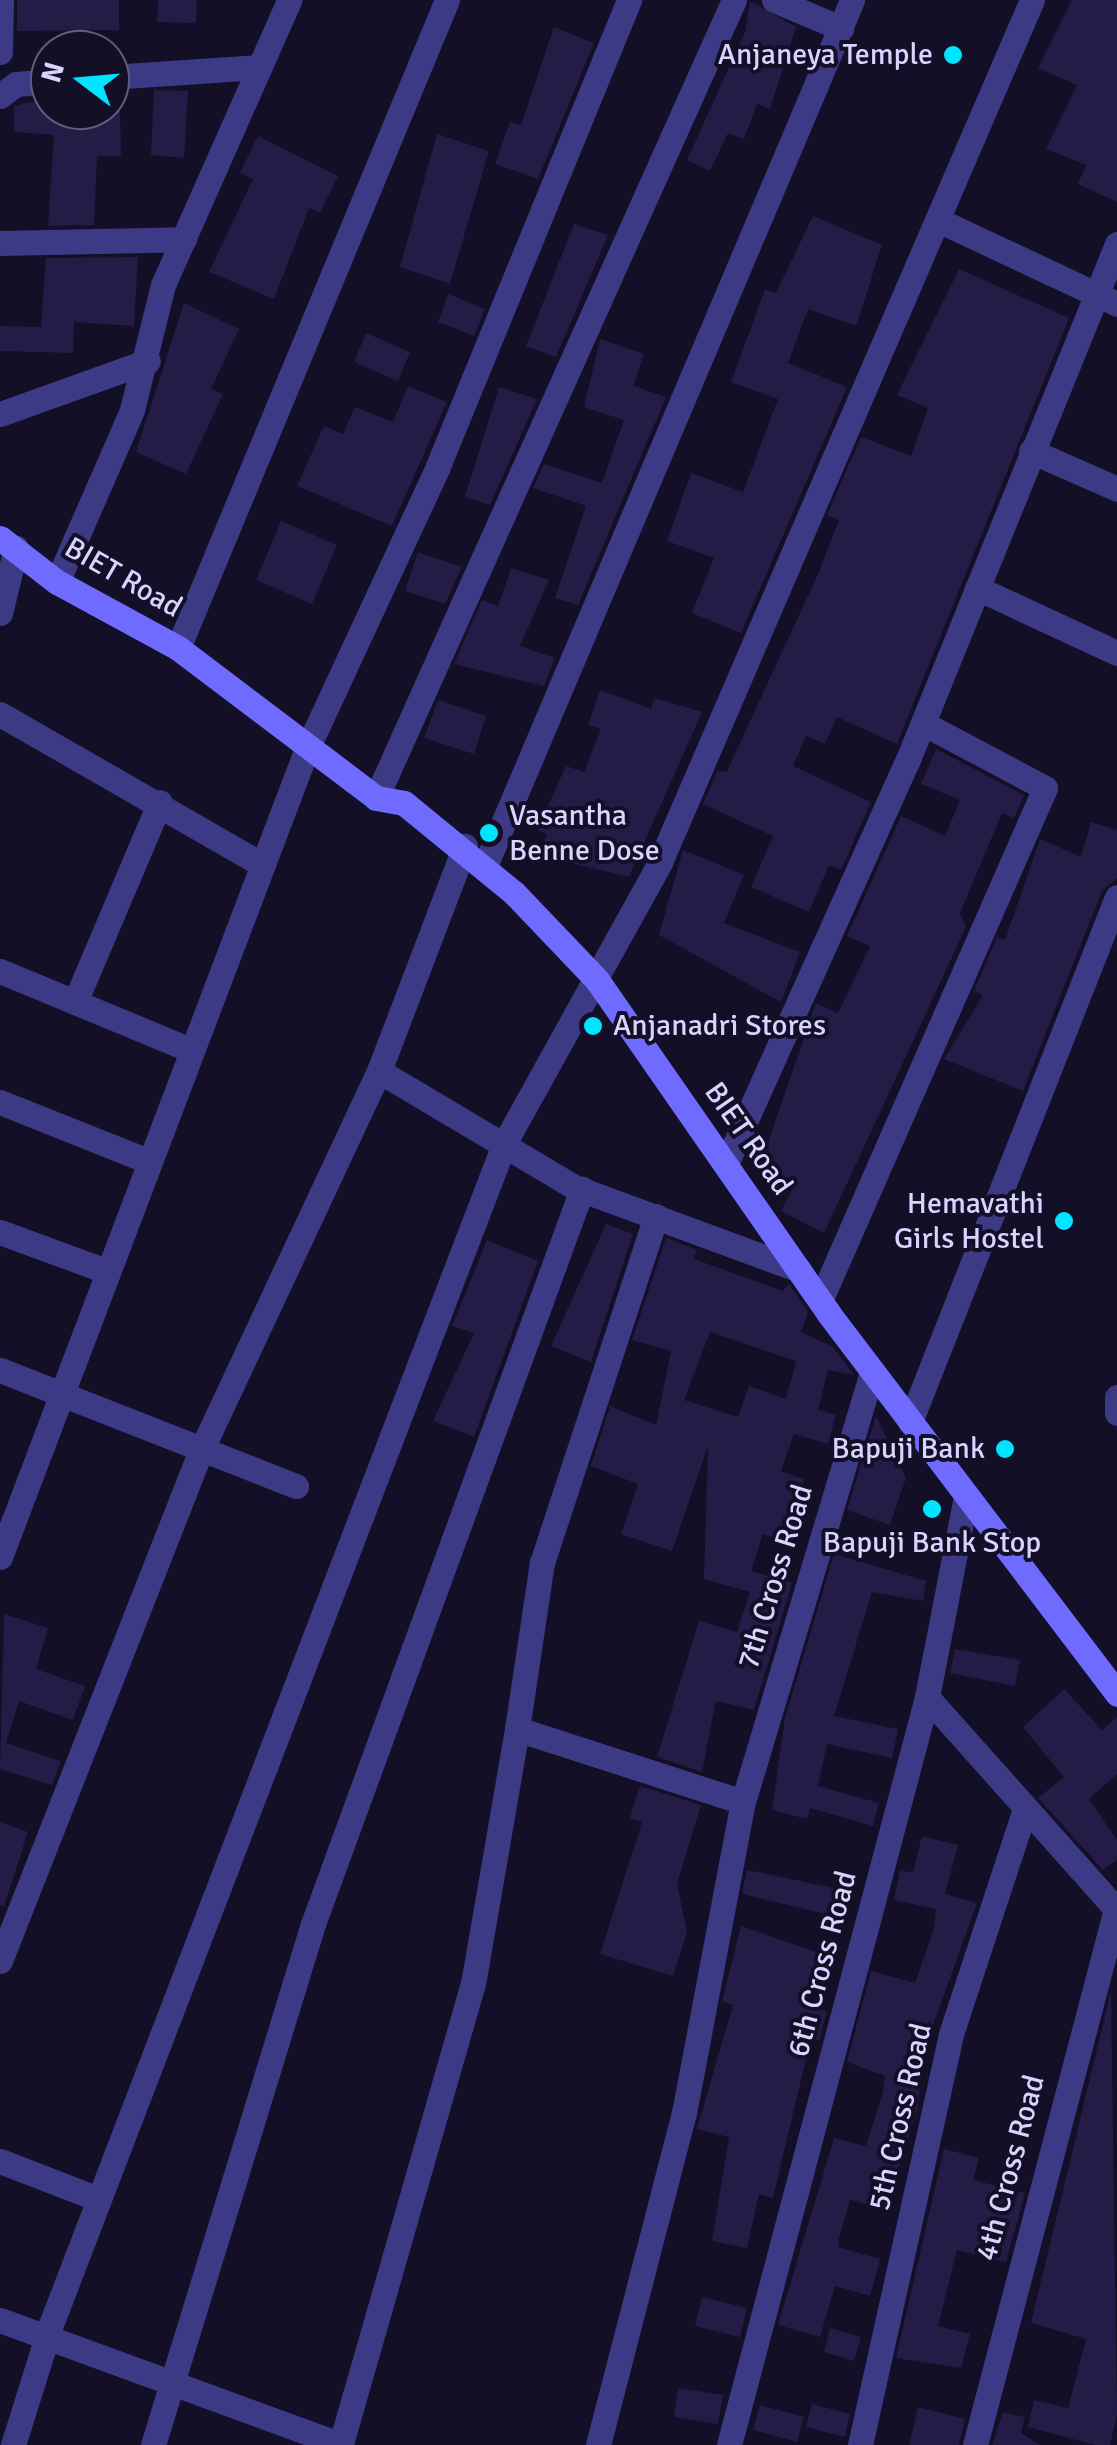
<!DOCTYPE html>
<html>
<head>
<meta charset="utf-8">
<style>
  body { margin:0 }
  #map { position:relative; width:1117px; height:2445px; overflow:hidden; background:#130f26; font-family:Signika,sans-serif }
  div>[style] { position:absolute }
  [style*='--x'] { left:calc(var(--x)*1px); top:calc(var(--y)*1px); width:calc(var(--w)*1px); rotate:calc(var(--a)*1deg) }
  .building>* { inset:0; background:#241b47 }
  .street>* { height:25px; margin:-12.5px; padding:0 12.5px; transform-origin:12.5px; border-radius:12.5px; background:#3d3a85 }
  .secondary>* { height:25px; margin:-12.5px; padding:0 12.5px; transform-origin:12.5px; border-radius:12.5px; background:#6f6bff }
  .dots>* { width:28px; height:28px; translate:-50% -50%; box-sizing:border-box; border:5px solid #130f26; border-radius:50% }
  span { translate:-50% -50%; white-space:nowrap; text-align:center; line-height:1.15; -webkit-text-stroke:8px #130f26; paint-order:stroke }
  .poi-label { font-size:30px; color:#d9d4ff }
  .right { translate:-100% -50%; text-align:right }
  .left { translate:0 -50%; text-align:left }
  .street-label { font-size:30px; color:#d9d4ff }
  .north { position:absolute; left:30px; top:30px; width:100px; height:100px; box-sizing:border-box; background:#130f26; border:2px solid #625e7d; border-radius:50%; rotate:286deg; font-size:28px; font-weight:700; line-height:40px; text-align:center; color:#d9d4ff }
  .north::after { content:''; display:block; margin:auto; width:35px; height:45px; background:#00e5ff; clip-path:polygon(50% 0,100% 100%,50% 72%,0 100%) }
</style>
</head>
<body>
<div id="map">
  <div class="building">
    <i style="clip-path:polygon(17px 0,119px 0,119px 30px,17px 31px)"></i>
    <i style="clip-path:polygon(158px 0,197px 0,196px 23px,157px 22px)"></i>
    <i style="clip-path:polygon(1072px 0,1117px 0,1117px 202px,1078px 184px,1086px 165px,1046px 149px,1077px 85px,1038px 68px)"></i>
    <i style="clip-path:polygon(750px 1px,796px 27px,770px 109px,757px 104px,744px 139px,728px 133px,710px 171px,687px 160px,745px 32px)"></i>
    <i style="clip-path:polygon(554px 27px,594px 43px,538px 179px,495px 164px,510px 122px,521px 125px)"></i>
    <i style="clip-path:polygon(154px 90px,188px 91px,184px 158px,151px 155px)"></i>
    <i style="clip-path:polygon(50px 97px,50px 110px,120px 110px,121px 156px,97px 156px,94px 225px,48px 226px,54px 135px,14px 132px,14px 106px)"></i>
    <i style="clip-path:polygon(437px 134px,489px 151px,450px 284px,400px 267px)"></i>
    <i style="clip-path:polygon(258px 136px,338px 176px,320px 213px,309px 208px,274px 299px,209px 272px,253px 179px,240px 173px)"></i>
    <i style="clip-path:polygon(813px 216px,882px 245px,856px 326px,808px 309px,788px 363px,847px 387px,741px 633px,692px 613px,714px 558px,667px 541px,691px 473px,743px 492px,778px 399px,731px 382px,765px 289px,776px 293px)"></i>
    <i style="clip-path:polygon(574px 224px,608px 235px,556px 357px,526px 346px)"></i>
    <i style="clip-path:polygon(138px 257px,134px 326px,74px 322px,73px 353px,0 351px,0 326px,41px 327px,46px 258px)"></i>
    <i style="clip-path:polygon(959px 269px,1069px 318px,897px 744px,837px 717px,825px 744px,806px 736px,793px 766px,871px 802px,841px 870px,829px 865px,809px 912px,751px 887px,773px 836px,703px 804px,717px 772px,727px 771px,819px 572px,839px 520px,827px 515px,861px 437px,911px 456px,928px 408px,897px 395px)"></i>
    <i style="clip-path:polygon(448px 294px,485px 309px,474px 336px,438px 322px)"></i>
    <i style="clip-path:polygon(184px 303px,239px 329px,211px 389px,223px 394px,186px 474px,136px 452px)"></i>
    <i style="clip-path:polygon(366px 333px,410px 352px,398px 381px,354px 362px)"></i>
    <i style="clip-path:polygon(600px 339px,644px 354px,633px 386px,666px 397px,578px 605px,555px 598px,586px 506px,533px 488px,544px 464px,602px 483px,624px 420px,584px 407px)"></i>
    <i style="clip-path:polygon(408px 386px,447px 402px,392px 526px,297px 486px,324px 426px,343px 434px,355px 407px,393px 422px)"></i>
    <i style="clip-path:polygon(499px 387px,537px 399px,490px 505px,465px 497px)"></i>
    <i style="clip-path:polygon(281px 521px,337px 545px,312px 604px,256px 580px)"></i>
    <i style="clip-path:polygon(418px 552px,462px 567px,445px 604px,405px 591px)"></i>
    <i style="clip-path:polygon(511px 568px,549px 580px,520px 646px,555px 658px,544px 686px,454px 664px,482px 600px,498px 606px)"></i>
    <i style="clip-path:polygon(600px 690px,651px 709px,655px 698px,702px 712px,629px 877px,538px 855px,547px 834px,537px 830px,566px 766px,584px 772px,601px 729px,588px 725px)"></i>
    <i style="clip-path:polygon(438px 700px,486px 716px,474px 754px,424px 738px)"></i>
    <i style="clip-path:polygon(936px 749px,1024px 795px,1014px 818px,1002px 813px,960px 913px,966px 927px,824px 1233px,781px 1211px,792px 1190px,768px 1181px,774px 1166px,762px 1160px,816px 1003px,838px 1013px,870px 946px,847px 936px,901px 816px,945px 836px,960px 800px,921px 784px)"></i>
    <i style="clip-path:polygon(1091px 822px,1117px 830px,1117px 878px,1102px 891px,1023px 1091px,944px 1059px,983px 995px,974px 991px,997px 937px,1005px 940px,1040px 839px,1081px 857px)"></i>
    <i style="clip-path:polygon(683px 850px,744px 875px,724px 923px,800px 952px,781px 1002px,659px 935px)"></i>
    <i style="clip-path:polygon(606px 1224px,633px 1234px,591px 1362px,551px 1346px)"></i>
    <i style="clip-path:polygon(evenodd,666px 1238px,697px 1250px,694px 1259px,783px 1291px,789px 1284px,808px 1312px,801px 1332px,833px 1347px,854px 1375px,828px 1370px,818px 1410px,836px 1415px,828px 1444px,794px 1434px,781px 1471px,803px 1479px,807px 1515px,797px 1544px,763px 1534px,751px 1571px,792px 1583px,754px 1710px,716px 1701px,702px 1772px,657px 1757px,699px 1621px,737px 1632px,750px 1592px,704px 1579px,708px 1446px,672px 1551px,621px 1534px,638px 1484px,591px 1466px,610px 1406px,656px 1425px,671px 1351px,632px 1340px,666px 1238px,710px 1332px,796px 1361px,786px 1399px,749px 1386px,738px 1417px,684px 1400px,710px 1332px)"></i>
    <i style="clip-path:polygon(487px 1240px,538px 1261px,474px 1437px,433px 1421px,474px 1333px,452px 1326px)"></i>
    <i style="clip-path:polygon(876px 1416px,906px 1478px,890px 1525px,847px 1510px)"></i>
    <i style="clip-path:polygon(834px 1554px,926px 1581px,923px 1601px,872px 1592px,834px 1716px,898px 1729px,892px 1758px,827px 1744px,818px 1786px,879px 1803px,873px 1826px,810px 1808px,807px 1819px,772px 1810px,785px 1718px)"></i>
    <i style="clip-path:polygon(4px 1614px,48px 1628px,36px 1669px,85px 1686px,73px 1720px,19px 1701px,6px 1743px,61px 1761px,52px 1785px,0 1769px)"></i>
    <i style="clip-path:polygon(955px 1649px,1020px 1660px,1015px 1686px,950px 1673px)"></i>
    <i style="clip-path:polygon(1064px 1689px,1102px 1730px,1117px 1717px,1117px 1774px,1089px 1799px,1117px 1840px,1117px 1860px,1103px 1870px,1038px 1798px,1064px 1777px,1023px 1727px)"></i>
    <i style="clip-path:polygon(640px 1786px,701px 1805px,677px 1884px,687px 1932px,673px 1976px,600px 1954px,642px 1822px,630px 1818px)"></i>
    <i style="clip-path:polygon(0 1822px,28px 1832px,4px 1906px,0 1905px)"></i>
    <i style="clip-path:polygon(922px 1836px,958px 1845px,945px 1894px,977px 1903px,927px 2042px,917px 2111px,886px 2208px,850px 2200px,839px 2238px,838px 2247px,880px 2259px,870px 2296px,835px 2286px,820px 2337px,778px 2325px,834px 2138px,866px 2146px,883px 2092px,885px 2076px,847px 2062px,871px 1971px,915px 1983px,934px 1928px,936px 1909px,894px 1900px,900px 1870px,913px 1873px)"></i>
    <i style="clip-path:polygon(747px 1870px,848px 1891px,841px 1918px,742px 1894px)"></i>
    <i style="clip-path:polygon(741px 1926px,819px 1953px,800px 2005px,827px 2011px,819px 2040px,811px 2038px,773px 2198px,759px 2194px,747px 2248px,712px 2241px,729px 2137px,697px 2129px,733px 2005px,722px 2001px)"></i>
    <i style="clip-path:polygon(1111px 1991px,1117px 2415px,1110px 2445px,1095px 2445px,1028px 2427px,1034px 2400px,1068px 2408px,1086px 2339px,1031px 2323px)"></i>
    <i style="clip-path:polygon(944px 2149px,979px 2158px,973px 2180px,1025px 2193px,1006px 2262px,957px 2250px,938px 2326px,970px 2334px,961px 2368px,896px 2358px)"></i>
    <i style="clip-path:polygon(702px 2297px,747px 2308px,740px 2337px,695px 2326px)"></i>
    <i style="clip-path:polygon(830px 2328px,861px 2337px,854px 2361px,824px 2352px)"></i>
    <i style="clip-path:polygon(678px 2388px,723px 2395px,718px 2424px,674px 2417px)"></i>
    <i style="clip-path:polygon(812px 2404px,850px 2414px,845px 2437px,806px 2427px)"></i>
    <i style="clip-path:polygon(760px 2405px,804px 2417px,797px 2442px,753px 2430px)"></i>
    <i style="clip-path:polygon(918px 2407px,965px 2419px,959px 2445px,909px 2445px)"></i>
    <i style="clip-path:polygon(1003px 2412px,1025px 2417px,1021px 2433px,1040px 2445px,992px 2445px)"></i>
  </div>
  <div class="street">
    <i style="--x:774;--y:0;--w:73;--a:22.7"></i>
    <i style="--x:0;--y:52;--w:52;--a:-88.9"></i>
    <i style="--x:110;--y:77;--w:150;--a:-3.8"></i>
    <i style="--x:0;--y:96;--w:20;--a:-37"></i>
    <i style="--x:16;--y:84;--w:34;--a:-5"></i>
    <i style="--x:940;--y:221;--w:195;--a:25.1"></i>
    <i style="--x:0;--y:243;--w:184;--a:-1.2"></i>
    <i style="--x:0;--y:414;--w:157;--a:-19.7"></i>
    <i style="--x:1031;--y:451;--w:94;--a:23.8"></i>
    <i style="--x:57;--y:582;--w:188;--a:-66.4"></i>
    <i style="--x:132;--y:410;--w:129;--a:-76.1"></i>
    <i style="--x:163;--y:285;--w:312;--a:-66.1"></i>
    <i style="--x:977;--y:588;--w:154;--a:24.9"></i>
    <i style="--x:0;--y:613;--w:67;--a:-76.2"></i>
    <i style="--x:178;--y:648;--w:702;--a:-67.46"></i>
    <i style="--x:0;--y:714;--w:303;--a:29.9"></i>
    <i style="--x:376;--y:798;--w:875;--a:-65.84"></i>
    <i style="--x:485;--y:866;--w:941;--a:-67.03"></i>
    <i style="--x:0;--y:971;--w:207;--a:22.5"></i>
    <i style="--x:75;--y:1002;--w:217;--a:-67"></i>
    <i style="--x:379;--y:1071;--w:227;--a:30.7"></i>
    <i style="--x:574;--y:1187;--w:240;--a:20.2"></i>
    <i style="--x:0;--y:1102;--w:159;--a:21.7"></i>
    <i style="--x:726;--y:1164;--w:441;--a:-65.8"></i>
    <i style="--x:907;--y:762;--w:559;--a:-67.93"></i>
    <i style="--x:656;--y:1216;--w:364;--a:108.2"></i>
    <i style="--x:542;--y:1562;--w:169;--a:98.5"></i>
    <i style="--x:517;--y:1729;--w:237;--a:17.9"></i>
    <i style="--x:0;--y:1232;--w:113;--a:20.2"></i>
    <i style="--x:820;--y:1301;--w:560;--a:-66.32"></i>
    <i style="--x:1045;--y:788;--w:138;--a:-152"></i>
    <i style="--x:0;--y:1370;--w:318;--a:21.4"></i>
    <i style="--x:1117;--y:1397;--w:16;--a:90"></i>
    <i style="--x:910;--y:1422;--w:564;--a:-68.48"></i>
    <i style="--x:0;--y:1557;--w:862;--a:-69.21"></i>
    <i style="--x:306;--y:751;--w:314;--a:-65.1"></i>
    <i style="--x:438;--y:466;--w:504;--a:-67.71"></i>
    <i style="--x:927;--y:1697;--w:285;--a:48.3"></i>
    <i style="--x:0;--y:1961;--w:544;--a:-68.53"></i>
    <i style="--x:199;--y:1455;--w:424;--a:-64.9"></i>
    <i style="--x:379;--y:1071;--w:241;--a:-69.1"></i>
    <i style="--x:0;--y:2161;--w:105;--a:21.2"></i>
    <i style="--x:0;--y:2320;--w:363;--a:20.1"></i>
    <i style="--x:342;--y:2440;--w:474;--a:-74"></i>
    <i style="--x:473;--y:1984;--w:259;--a:-80.2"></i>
    <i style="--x:13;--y:2445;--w:124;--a:-72.6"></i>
    <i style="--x:50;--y:2327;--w:1267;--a:-69"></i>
    <i style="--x:504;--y:1144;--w:322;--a:-61"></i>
    <i style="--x:660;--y:862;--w:939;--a:-66.66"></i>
    <i style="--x:153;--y:2445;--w:545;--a:-72.93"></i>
    <i style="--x:313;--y:1924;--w:783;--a:-69.9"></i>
    <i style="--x:598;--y:2445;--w:343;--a:-75.5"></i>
    <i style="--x:684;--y:2113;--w:317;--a:-79.3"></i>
    <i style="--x:743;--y:1802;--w:450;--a:-73.3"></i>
    <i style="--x:729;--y:2445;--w:774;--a:-75.17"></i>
    <i style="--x:927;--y:1697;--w:204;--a:-79"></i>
    <i style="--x:860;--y:2445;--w:421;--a:-77.5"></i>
    <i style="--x:951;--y:2034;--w:237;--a:-71.8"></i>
    <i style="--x:975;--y:2445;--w:554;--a:-75.26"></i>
  </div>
  <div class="secondary">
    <i style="--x:0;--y:538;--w:72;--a:37.7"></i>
    <i style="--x:57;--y:582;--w:138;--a:28.6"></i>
    <i style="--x:178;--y:648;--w:248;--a:37.1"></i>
    <i style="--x:376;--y:798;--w:28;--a:10"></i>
    <i style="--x:404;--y:803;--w:142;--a:39.3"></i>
    <i style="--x:514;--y:893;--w:120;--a:46.3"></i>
    <i style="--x:597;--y:980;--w:407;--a:55.2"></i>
    <i style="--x:829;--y:1314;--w:477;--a:52.8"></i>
  </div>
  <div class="dots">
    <i style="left:953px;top:55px;background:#00e5ff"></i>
    <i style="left:489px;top:833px;background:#00e5ff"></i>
    <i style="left:593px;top:1026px;background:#00e5ff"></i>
    <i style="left:1064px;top:1221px;background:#00e5ff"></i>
    <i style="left:1005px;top:1449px;background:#00e5ff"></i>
    <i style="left:932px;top:1509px;background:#00e5ff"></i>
  </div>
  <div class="poi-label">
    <span class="right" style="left:933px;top:55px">Anjaneya Temple</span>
    <span class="left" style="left:509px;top:833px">Vasantha<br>Benne Dose</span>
    <span class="left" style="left:613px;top:1026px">Anjanadri Stores</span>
    <span class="right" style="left:1044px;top:1221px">Hemavathi<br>Girls Hostel</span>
    <span class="right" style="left:985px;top:1449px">Bapuji Bank</span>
    <span style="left:932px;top:1543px">Bapuji Bank Stop</span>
  </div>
  <div class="street-label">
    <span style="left:123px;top:578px;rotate:30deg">BIET Road</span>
    <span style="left:748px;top:1139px;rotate:55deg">BIET Road</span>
    <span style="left:776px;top:1577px;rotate:-73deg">7th Cross Road</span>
    <span style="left:823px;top:1964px;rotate:-75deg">6th Cross Road</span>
    <span style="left:901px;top:2117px;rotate:-77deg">5th Cross Road</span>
    <span style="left:1011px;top:2168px;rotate:-75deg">4th Cross Road</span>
  </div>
  <div class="north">N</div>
</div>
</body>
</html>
